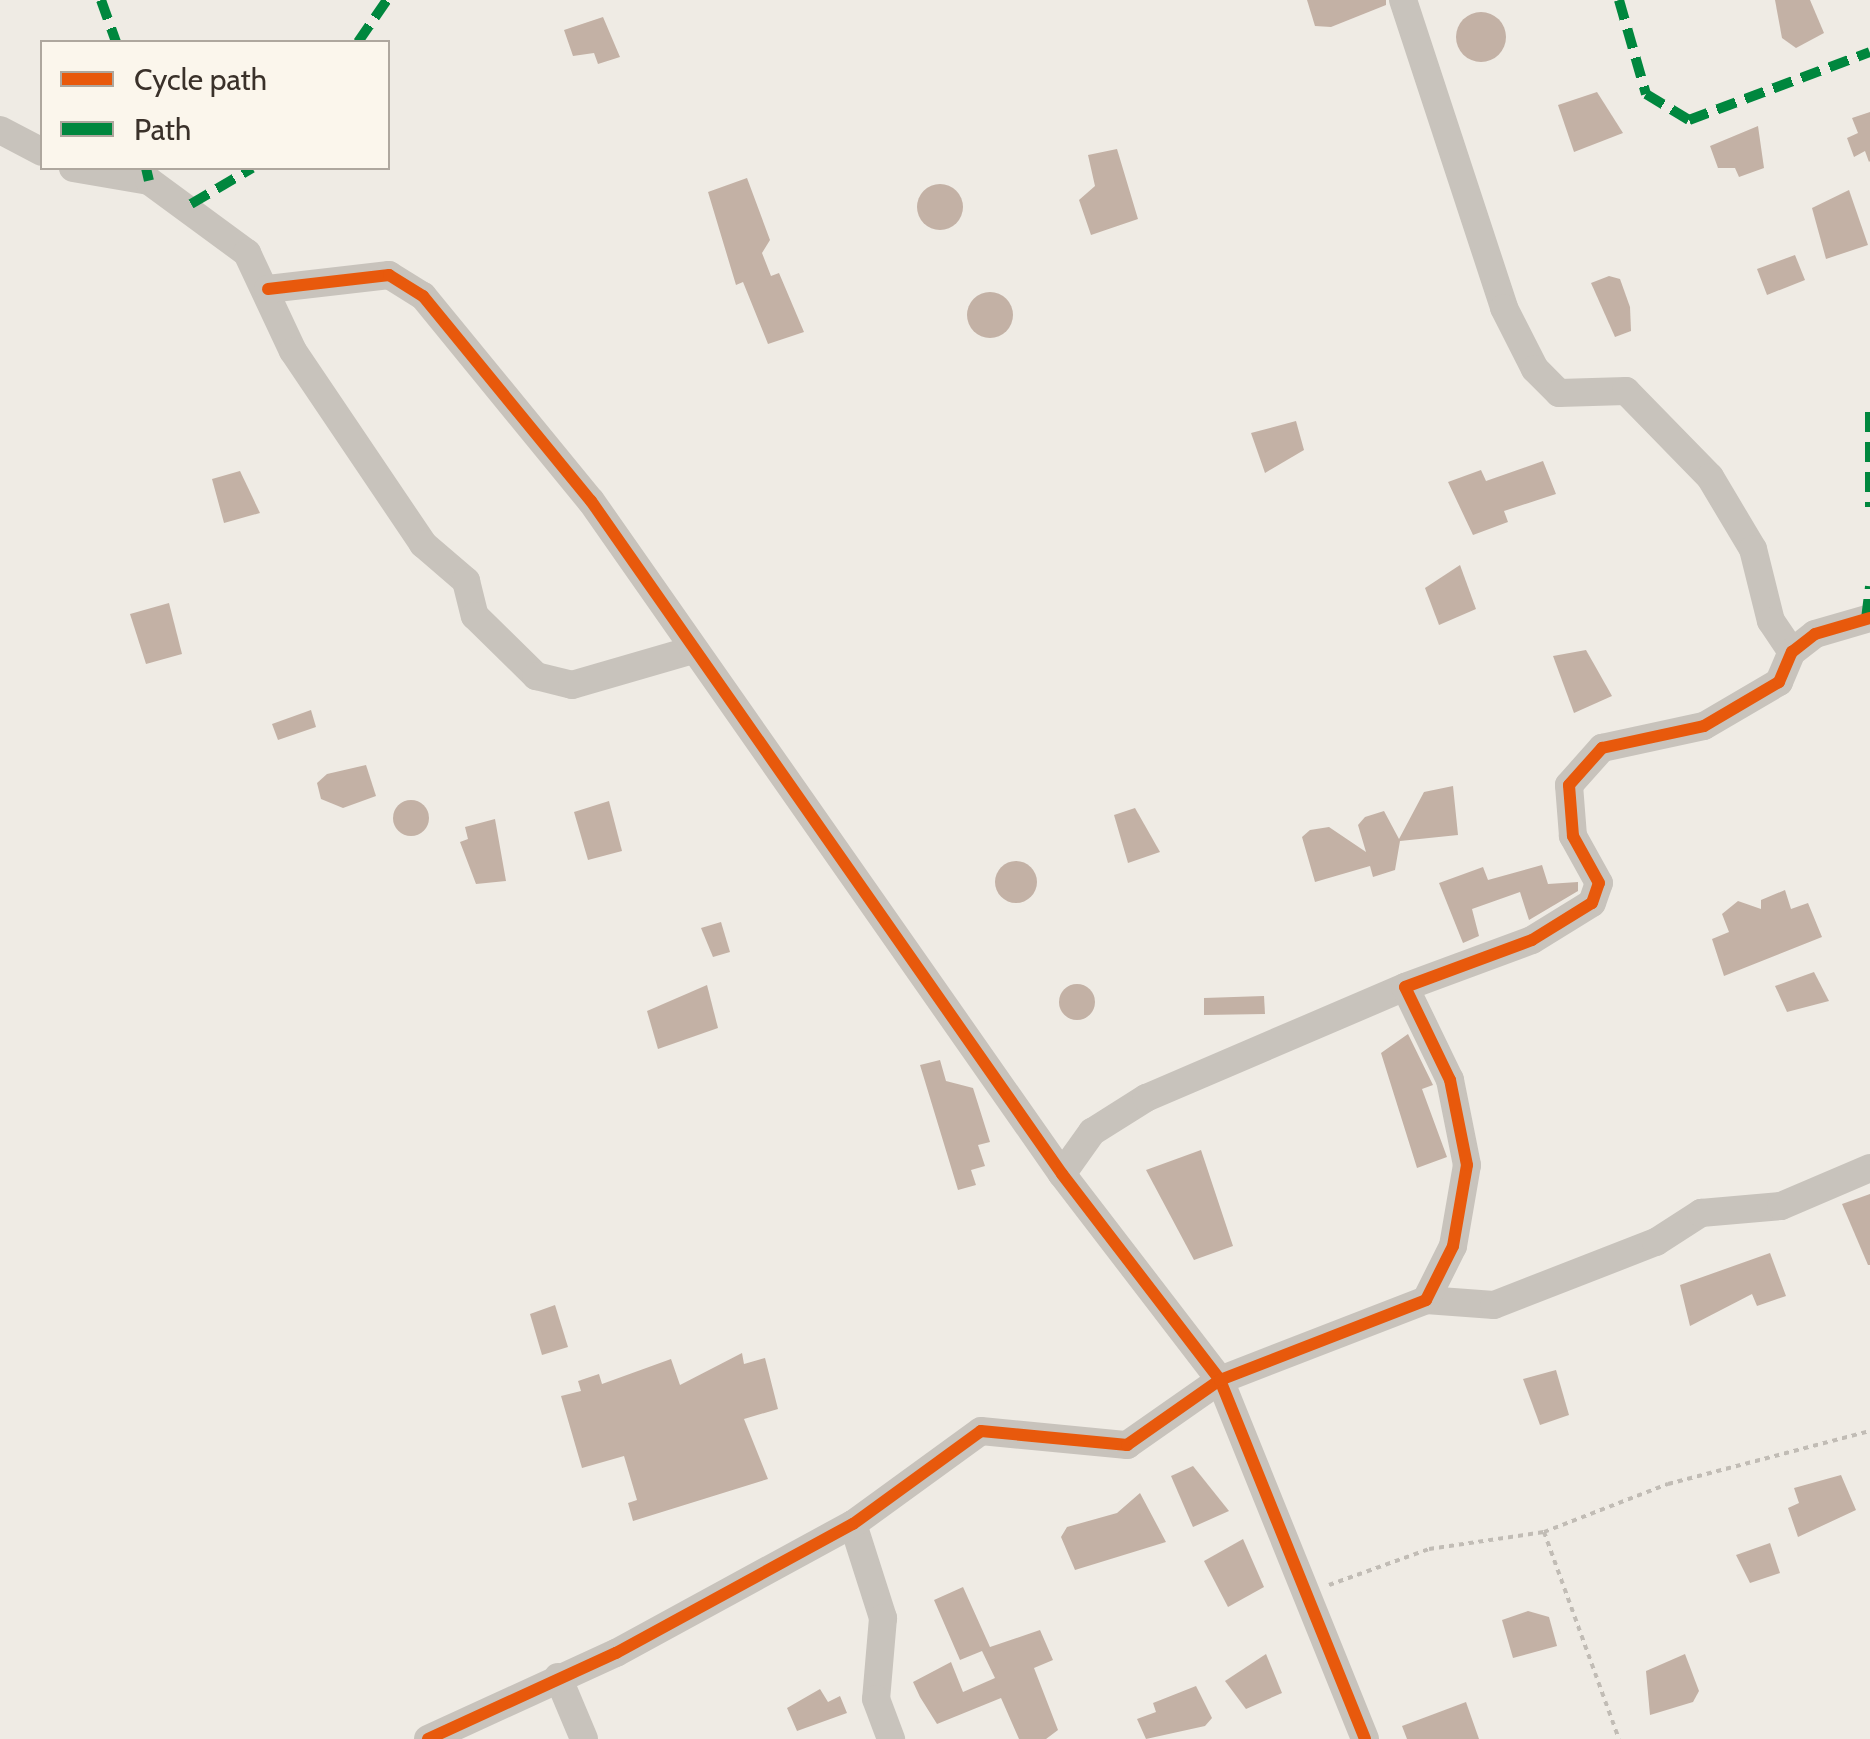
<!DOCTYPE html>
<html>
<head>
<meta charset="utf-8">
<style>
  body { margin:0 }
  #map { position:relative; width:1870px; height:1739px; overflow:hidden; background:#efebe4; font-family:Cabin,sans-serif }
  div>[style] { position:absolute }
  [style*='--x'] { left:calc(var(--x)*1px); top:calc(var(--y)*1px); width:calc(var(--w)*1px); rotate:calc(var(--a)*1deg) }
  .building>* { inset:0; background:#c3b1a5 }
  .round { border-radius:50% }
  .path>* { height:4px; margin-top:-2px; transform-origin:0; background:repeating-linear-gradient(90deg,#c1bcb5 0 5px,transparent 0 10px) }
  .minor>* { height:28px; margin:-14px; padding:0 14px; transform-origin:14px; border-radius:14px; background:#c8c3bc }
  .quiet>* { height:10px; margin-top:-5px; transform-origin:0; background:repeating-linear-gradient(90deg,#00873e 0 20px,transparent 0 30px) }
  .cycleway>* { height:12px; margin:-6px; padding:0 6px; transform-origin:6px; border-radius:6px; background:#e8590c }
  span { translate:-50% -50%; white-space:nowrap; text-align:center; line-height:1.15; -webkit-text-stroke:8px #fbf6ec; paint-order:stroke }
  .legend { position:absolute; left:40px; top:40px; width:350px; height:130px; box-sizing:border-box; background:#fbf6ec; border:2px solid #aea79e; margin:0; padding:12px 18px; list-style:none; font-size:30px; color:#3a312a }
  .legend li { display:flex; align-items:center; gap:20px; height:50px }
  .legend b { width:50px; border:2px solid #aea79e }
</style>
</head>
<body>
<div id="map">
  <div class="building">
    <i style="clip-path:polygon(1307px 0,1386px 0,1386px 5px,1331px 27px,1315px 26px)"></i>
    <i style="clip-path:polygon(1775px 0,1810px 0,1824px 33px,1796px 48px,1782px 38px)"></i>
    <i class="round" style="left:1456px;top:12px;width:50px;height:50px"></i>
    <i style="clip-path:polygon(603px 17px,620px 57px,598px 64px,594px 53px,573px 56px,564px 30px)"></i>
    <i style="clip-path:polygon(1597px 92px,1623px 133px,1574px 152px,1558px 105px)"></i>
    <i style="clip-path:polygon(1870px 112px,1870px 161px,1869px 162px,1865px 151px,1854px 157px,1847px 138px,1858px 133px,1852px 118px)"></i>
    <i style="clip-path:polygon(1758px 126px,1764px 168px,1739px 177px,1735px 168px,1718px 168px,1710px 146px)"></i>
    <i style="clip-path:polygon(1117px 149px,1138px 219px,1091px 235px,1079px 200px,1095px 186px,1088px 155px)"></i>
    <i style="clip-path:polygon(747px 178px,770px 240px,762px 253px,771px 276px,779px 273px,804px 332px,768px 344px,743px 282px,736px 285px,708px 192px)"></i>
    <i class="round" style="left:917px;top:184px;width:46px;height:46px"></i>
    <i style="clip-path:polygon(1849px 190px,1868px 245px,1826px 259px,1812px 208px)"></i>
    <i style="clip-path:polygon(1795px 255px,1805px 280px,1767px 295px,1757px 269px)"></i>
    <i style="clip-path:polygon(1609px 276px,1620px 279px,1630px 307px,1631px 331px,1615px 337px,1591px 283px)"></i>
    <i class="round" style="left:967px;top:292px;width:46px;height:46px"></i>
    <i style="clip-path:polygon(1296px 421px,1304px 450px,1265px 473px,1251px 433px)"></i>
    <i style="clip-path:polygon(1543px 461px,1556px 494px,1504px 511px,1508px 522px,1473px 535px,1448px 482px,1481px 470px,1486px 481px)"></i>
    <i style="clip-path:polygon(240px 471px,260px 513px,224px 523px,212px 479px)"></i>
    <i style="clip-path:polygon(1460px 565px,1476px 609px,1439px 625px,1425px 588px)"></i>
    <i style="clip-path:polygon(169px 603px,182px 654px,146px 664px,130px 614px)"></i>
    <i style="clip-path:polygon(1586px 650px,1612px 696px,1574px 713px,1553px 656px)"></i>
    <i style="clip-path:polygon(311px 710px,316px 727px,278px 740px,272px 724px)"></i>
    <i style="clip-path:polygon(366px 765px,376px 796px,343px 808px,321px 799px,317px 783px,327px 774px)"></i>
    <i style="clip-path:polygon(1453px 786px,1458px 835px,1400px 841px,1395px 870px,1373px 877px,1370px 866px,1315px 882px,1302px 837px,1310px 830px,1329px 827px,1366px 852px,1358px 825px,1365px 817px,1384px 811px,1399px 839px,1424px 792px)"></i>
    <i class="round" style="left:393px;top:800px;width:36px;height:36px"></i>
    <i style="clip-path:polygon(609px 801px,622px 851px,588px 860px,574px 812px)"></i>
    <i style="clip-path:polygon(1135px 808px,1160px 852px,1128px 863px,1114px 815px)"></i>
    <i style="clip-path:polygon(495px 819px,506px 881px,476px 884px,460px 842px,468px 839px,465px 827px)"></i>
    <i class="round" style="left:995px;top:861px;width:42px;height:42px"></i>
    <i style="clip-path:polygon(1542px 865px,1548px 884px,1578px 882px,1578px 891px,1529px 920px,1520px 892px,1472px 909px,1479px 936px,1463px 943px,1439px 883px,1483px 867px,1488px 880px)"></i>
    <i style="clip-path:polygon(1785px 890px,1791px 909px,1808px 903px,1822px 937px,1724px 976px,1712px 939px,1729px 932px,1722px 914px,1738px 901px,1761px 909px,1761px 900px)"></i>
    <i style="clip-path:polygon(721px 922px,730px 952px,713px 957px,701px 928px)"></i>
    <i style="clip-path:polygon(1814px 972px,1829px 1001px,1787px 1012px,1775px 986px)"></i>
    <i class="round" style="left:1059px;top:984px;width:36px;height:36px"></i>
    <i style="clip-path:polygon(707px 985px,718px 1028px,658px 1049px,647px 1011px)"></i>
    <i style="clip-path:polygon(1264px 996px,1265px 1014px,1204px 1015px,1204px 998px)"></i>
    <i style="clip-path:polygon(1408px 1034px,1433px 1085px,1422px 1089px,1447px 1157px,1417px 1168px,1381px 1053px)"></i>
    <i style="clip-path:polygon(940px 1060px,946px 1081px,973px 1088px,990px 1142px,978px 1145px,985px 1166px,971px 1170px,976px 1185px,958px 1190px,920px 1065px)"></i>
    <i style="clip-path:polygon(1201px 1150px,1233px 1246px,1194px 1260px,1146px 1170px)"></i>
    <i style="clip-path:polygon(1870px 1194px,1870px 1265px,1868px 1265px,1842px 1204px)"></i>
    <i style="clip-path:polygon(1770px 1253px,1786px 1296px,1757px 1306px,1752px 1294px,1690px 1326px,1680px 1285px)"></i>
    <i style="clip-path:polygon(555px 1305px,568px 1347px,542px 1355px,530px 1314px)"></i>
    <i style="clip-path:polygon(742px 1353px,744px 1364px,765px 1358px,778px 1409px,744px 1419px,768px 1479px,633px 1521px,628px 1503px,637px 1500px,624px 1456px,582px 1468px,561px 1396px,581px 1391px,578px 1381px,599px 1374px,602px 1384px,671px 1359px,680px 1385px)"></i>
    <i style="clip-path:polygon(1556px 1370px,1569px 1415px,1540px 1425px,1523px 1379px)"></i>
    <i style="clip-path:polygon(1193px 1466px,1229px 1511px,1193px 1527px,1171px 1476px)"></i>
    <i style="clip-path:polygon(1841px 1475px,1856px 1510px,1798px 1537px,1788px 1508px,1799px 1503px,1794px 1488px)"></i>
    <i style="clip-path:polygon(1140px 1493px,1166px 1542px,1075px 1570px,1061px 1537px,1067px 1527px,1117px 1513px)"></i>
    <i style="clip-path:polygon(1243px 1539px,1264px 1587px,1228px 1607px,1204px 1561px)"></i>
    <i style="clip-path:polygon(1770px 1543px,1780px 1573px,1750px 1583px,1736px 1555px)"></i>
    <i style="clip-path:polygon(963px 1587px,990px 1647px,1040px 1630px,1053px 1660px,1034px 1668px,1058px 1730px,1046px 1739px,1019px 1739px,1001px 1698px,937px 1724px,920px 1697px,913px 1682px,951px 1662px,963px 1692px,995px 1678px,982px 1651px,960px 1660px,934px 1600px)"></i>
    <i style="clip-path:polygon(1528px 1611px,1549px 1617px,1557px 1646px,1513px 1658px,1502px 1620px)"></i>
    <i style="clip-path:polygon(1266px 1654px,1282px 1693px,1246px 1709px,1225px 1681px)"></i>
    <i style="clip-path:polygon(1685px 1654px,1699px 1691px,1693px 1702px,1650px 1715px,1646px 1671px)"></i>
    <i style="clip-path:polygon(1196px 1686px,1212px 1718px,1205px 1726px,1146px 1739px,1137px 1719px,1156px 1712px,1153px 1703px)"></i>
    <i style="clip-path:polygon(820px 1689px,828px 1702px,840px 1696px,847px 1713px,797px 1731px,787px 1708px)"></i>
    <i style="clip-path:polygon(1466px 1702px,1479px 1739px,1407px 1739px,1402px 1726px)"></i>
  </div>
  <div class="path">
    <i style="--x:1544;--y:1532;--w:220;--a:70.1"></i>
    <i style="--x:1329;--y:1585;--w:106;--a:-19.8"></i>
    <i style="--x:1429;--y:1549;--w:116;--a:-8.4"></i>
    <i style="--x:1544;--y:1532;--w:133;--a:-21.2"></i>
    <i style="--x:1668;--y:1484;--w:209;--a:-14.7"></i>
  </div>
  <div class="minor">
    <i style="--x:1403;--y:0;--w:324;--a:71.8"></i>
    <i style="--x:1504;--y:308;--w:68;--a:63.1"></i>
    <i style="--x:1535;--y:369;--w:34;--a:45"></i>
    <i style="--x:1559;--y:393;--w:67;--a:-1.7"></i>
    <i style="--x:1626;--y:391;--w:120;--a:45.7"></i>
    <i style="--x:1710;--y:477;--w:84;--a:59.2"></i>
    <i style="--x:1753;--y:549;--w:74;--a:76"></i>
    <i style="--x:1771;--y:621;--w:37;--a:56"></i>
    <i style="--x:0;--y:130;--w:47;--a:27.6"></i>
    <i style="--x:73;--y:168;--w:77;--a:9.7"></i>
    <i style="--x:149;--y:181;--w:122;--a:36.3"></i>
    <i style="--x:247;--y:253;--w:108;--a:64.9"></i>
    <i style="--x:293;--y:351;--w:233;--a:56"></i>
    <i style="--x:423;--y:544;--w:57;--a:40.7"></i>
    <i style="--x:466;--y:581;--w:36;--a:76"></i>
    <i style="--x:475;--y:616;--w:86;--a:44.5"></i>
    <i style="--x:536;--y:676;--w:37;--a:14"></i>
    <i style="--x:572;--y:685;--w:122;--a:-16.2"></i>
    <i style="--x:268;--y:289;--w:122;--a:-6.6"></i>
    <i style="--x:389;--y:275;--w:40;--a:32"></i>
    <i style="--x:423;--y:296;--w:265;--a:50.7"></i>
    <i style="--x:591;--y:501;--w:821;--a:55.01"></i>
    <i style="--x:1062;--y:1174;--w:260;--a:52.5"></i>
    <i style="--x:1220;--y:1380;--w:387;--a:68"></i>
    <i style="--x:1062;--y:1174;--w:52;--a:-54.5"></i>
    <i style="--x:1092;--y:1132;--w:64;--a:-32.2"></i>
    <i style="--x:1146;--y:1098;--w:282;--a:-23.2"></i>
    <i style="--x:1426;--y:1300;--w:68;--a:4.2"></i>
    <i style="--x:1494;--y:1305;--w:174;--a:-21.3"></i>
    <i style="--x:1656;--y:1242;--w:54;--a:-32.8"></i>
    <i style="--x:1701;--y:1213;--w:80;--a:-5"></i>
    <i style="--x:1781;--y:1206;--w:97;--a:-23.1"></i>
    <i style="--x:853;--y:1524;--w:99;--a:72.3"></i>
    <i style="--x:883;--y:1618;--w:81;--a:94.9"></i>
    <i style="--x:876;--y:1699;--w:43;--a:69.4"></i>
    <i style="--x:558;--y:1677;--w:67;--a:67.2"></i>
    <i style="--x:428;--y:1739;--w:207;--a:-24.6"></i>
    <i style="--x:616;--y:1653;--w:270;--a:-28.6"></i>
    <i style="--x:853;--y:1524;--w:158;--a:-36"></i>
    <i style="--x:981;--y:1431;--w:147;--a:5.5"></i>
    <i style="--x:1127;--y:1445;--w:113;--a:-35"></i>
    <i style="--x:1220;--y:1380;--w:221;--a:-21.2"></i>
    <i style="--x:1426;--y:1300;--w:60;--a:-63.4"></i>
    <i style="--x:1453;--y:1246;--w:82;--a:-80.2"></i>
    <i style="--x:1467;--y:1165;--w:87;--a:-101.3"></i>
    <i style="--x:1450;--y:1080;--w:103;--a:-115.8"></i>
    <i style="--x:1405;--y:987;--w:135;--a:-20.3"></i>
    <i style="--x:1532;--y:940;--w:70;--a:-31.7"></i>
    <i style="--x:1592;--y:903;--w:21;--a:-71"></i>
    <i style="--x:1599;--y:883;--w:54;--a:-119"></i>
    <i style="--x:1573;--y:836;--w:51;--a:-94.5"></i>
    <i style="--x:1569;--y:785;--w:50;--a:-48.3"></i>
    <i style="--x:1602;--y:748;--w:104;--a:-12.2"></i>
    <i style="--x:1704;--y:726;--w:87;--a:-30.4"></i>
    <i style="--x:1779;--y:682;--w:33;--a:-67"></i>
    <i style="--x:1792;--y:652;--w:29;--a:-38"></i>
    <i style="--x:1815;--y:634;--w:57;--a:-16.2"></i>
  </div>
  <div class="quiet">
    <i style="--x:101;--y:0;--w:45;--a:70.3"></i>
    <i style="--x:1619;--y:0;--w:98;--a:74"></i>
    <i style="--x:1646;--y:94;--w:50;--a:31.2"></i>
    <i style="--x:1689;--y:120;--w:193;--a:-20.6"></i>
    <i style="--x:358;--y:42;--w:51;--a:-55.4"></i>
    <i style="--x:146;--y:168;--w:13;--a:77"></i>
    <i style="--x:191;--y:204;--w:71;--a:-30.5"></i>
    <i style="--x:1870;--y:412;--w:95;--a:90"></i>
    <i style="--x:1866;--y:619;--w:33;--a:-83"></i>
  </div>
  <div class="cycleway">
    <i style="--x:268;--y:289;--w:122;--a:-6.6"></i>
    <i style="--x:389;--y:275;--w:40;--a:32"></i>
    <i style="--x:423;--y:296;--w:265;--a:50.7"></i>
    <i style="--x:591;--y:501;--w:821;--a:55.01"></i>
    <i style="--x:1062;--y:1174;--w:260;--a:52.5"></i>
    <i style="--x:1220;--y:1380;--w:387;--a:68"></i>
    <i style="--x:428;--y:1739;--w:207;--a:-24.6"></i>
    <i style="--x:616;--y:1653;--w:270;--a:-28.6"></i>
    <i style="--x:853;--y:1524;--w:158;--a:-36"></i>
    <i style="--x:981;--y:1431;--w:147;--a:5.5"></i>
    <i style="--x:1127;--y:1445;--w:113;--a:-35"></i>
    <i style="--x:1220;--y:1380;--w:221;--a:-21.2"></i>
    <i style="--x:1426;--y:1300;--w:60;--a:-63.4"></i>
    <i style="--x:1453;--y:1246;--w:82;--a:-80.2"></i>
    <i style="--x:1467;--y:1165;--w:87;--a:-101.3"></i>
    <i style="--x:1450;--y:1080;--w:103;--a:-115.8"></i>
    <i style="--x:1405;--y:987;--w:135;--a:-20.3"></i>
    <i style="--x:1532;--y:940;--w:70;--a:-31.7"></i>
    <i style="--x:1592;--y:903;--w:21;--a:-71"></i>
    <i style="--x:1599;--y:883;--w:54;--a:-119"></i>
    <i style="--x:1573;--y:836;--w:51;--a:-94.5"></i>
    <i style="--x:1569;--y:785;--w:50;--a:-48.3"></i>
    <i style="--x:1602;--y:748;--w:104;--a:-12.2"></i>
    <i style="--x:1704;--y:726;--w:87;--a:-30.4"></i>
    <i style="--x:1779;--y:682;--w:33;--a:-67"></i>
    <i style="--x:1792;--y:652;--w:29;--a:-38"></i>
    <i style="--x:1815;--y:634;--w:57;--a:-16.2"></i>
  </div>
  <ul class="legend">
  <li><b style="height:12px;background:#e8590c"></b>Cycle path</li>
  <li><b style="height:12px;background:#00873e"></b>Path</li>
  </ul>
</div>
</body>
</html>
